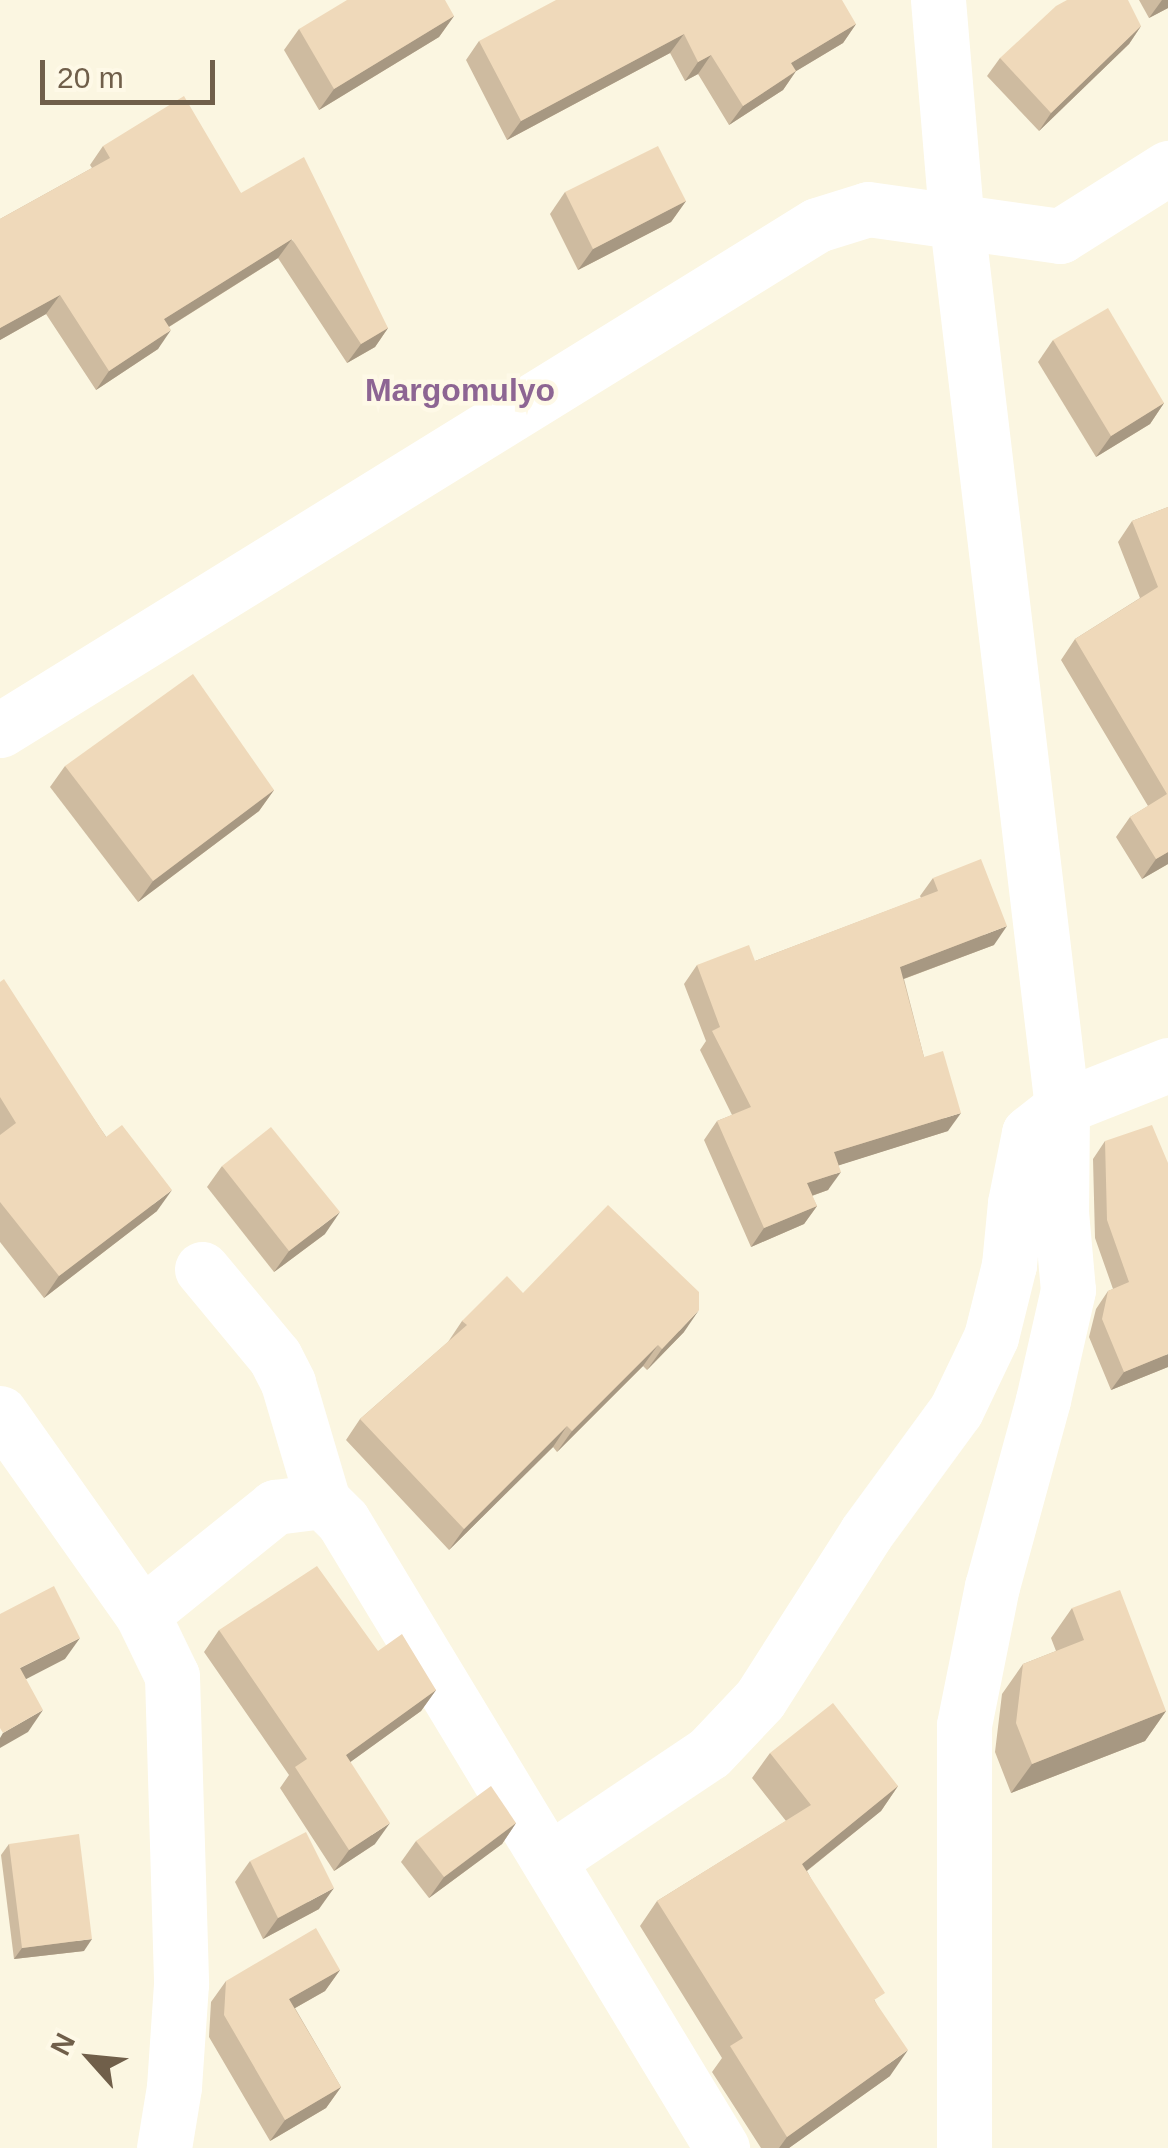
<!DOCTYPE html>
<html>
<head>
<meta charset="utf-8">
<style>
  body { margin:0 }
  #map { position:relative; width:1168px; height:2148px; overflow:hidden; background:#fbf6e1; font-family:Helvetica,sans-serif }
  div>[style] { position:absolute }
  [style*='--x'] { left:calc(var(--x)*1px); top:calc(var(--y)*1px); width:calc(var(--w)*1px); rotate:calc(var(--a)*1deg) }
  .minor>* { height:55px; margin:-27.5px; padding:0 27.5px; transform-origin:27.5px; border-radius:27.5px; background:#fff }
  .wall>* { inset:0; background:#cebba0 }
  .shaded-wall>* { inset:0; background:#a79882 }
  .building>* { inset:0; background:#efd9ba }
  span { translate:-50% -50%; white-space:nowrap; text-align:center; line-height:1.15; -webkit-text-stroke:9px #fef9e7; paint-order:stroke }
  .quarter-label { font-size:32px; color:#8d6593; font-weight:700 }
  .north { position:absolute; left:40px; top:2008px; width:100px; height:100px; -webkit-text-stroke:8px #fef9e7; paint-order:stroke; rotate:297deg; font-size:28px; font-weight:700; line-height:40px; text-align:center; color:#705f4a }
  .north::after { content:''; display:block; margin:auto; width:35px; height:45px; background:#705f4a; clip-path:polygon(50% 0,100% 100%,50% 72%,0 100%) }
  .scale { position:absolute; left:40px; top:60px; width:175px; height:45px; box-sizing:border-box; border:5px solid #705f4a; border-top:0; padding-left:12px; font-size:30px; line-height:35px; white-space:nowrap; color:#705f4a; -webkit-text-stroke:8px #fef9e7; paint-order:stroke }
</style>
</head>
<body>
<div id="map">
  <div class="minor">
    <i style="--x:938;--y:0;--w:225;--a:85.2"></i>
    <i style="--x:957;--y:224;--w:889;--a:83.22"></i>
    <i style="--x:1062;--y:1107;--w:105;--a:90.5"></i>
    <i style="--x:1061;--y:1212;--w:78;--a:84.9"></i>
    <i style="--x:1068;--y:1290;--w:113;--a:102.8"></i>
    <i style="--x:1043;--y:1400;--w:193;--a:105.3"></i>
    <i style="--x:992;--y:1586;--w:142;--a:101.4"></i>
    <i style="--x:964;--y:1725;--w:423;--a:90"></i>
    <i style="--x:0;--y:730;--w:960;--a:-31.72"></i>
    <i style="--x:817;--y:225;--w:53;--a:-17.4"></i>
    <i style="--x:868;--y:209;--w:194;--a:8"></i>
    <i style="--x:1060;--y:236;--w:128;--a:-32.2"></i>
    <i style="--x:202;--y:1269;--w:114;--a:50.3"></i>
    <i style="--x:275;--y:1357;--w:29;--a:63"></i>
    <i style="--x:288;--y:1383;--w:123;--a:73.5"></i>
    <i style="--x:323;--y:1501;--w:28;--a:45"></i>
    <i style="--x:343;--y:1521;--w:733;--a:58.85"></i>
    <i style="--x:0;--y:1413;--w:246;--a:54.8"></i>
    <i style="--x:142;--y:1614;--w:69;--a:64.2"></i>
    <i style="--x:172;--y:1676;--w:308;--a:88.3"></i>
    <i style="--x:181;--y:1984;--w:103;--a:93.9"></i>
    <i style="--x:174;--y:2087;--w:62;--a:99.3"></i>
    <i style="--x:142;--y:1614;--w:171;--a:-38.8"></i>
    <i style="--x:275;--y:1507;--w:48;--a:-7.1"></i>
    <i style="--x:549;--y:1860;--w:192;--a:-33.8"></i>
    <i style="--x:709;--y:1753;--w:74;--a:-46.6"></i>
    <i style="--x:760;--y:1699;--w:197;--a:-57.4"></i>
    <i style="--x:866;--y:1533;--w:152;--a:-53.8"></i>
    <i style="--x:956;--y:1410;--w:81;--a:-64.4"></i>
    <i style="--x:991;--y:1337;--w:74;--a:-76"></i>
    <i style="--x:1009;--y:1265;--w:62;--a:-84.5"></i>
    <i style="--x:1015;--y:1203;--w:71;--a:-78.7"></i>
    <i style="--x:1029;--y:1133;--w:42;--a:-38.2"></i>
    <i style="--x:1062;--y:1107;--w:114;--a:-21.6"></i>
  </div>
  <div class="wall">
    <i style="clip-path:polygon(1139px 0,1168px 0,1168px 8px,1149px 18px)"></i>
    <i style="clip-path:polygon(454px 16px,439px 37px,319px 110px,284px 50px,299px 29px)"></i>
    <i style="clip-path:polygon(856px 24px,843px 43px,796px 71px,783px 90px,729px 125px,698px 74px,685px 81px,670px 53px,507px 140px,466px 60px,479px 41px)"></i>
    <i style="clip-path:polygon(1141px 26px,1129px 44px,1039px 131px,987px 76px,1000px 58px)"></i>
    <i style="clip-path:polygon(103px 146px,241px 193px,388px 328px,375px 347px,347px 363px,278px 258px,169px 327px,158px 349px,96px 390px,46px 314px,0 340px,0 219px,92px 168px,90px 165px)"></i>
    <i style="clip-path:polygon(565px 192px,686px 201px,671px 222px,578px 270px,550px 214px)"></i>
    <i style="clip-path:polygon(1053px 340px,1164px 403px,1150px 424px,1096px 457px,1038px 362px)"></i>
    <i style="clip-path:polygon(1168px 507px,1168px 864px,1142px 879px,1116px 837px,1130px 817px,1148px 806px,1061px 660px,1075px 639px,1140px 598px,1118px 542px,1132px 521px)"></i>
    <i style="clip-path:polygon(65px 766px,274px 790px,259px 811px,138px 902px,50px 787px)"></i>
    <i style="clip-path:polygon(933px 878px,994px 945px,904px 979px,924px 1057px,948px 1131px,839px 1165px,828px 1190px,812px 1196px,817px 1206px,804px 1224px,751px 1247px,704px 1140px,717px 1121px,732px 1115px,700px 1050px,706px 1041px,684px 984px,697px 965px,755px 961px,921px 898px,920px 896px)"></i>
    <i style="clip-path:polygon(0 982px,157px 1211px,44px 1298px,0 1242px)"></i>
    <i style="clip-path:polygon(1105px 1141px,1168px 1367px,1111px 1390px,1089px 1337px,1096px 1309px,1108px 1291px,1113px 1289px,1095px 1238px,1093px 1159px)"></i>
    <i style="clip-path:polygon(222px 1166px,325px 1234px,274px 1272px,207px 1187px)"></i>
    <i style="clip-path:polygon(523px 1293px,684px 1332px,647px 1370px,643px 1366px,557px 1452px,553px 1447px,449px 1550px,346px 1440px,360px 1419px,448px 1342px,462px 1321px)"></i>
    <i style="clip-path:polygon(1072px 1608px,1166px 1711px,1145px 1741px,1011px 1793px,995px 1752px,1002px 1694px,1023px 1664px,1056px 1651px,1051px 1638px)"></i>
    <i style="clip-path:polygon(219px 1630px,378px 1651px,436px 1690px,421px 1711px,350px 1762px,375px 1844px,334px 1871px,280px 1788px,289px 1775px,204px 1652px)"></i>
    <i style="clip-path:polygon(770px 1753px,898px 1786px,881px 1811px,807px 1871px,877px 2005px,890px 2076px,789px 2148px,761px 2148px,712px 2072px,722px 2058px,640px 1926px,657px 1901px,786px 1821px,752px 1778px)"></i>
    <i style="clip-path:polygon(516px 1823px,502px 1844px,429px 1898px,401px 1862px,416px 1841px)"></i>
    <i style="clip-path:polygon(9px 1844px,84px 1951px,14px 1959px,1px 1855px)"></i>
    <i style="clip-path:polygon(250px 1861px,319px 1909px,263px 1939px,235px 1882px)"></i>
    <i style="clip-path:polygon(340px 1970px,325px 1991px,295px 2008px,341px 2087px,326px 2108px,270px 2141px,209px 2037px,211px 2002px,226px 1981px)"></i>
  </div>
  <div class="shaded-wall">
    <i style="clip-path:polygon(1162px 0,1168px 0,1168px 8px,1149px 18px)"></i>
    <i style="clip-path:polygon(454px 16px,439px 37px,319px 110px,334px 89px)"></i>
    <i style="clip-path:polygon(856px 24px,843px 43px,778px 82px,791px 63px)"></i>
    <i style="clip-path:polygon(1141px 26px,1129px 44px,1039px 131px,1051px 113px)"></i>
    <i style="clip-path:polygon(684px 34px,670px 53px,507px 140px,521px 121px)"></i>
    <i style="clip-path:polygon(711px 55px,698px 74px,685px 81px,698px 62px)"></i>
    <i style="clip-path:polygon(796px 71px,783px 90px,729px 125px,743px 106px)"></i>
    <i style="clip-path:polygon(686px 201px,671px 222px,578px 270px,593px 249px)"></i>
    <i style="clip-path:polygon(292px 239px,278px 258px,151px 338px,164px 319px)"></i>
    <i style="clip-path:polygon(60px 295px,46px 314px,0 340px,0 328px)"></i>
    <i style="clip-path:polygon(388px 328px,375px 347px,347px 363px,361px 344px)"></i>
    <i style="clip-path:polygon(171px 330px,158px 349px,96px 390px,109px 371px)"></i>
    <i style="clip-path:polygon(1164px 403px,1150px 424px,1096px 457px,1111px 436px)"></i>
    <i style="clip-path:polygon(274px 790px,259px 811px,138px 902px,153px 881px)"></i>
    <i style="clip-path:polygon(1168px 852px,1168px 864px,1142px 879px,1156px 859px)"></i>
    <i style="clip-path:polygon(1007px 926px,994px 945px,887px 985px,900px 967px)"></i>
    <i style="clip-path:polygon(961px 1113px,948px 1131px,821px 1171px,834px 1152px)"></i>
    <i style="clip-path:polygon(841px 1172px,828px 1190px,794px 1202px,807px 1183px)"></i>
    <i style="clip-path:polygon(172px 1190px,157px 1211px,44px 1298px,59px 1276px)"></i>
    <i style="clip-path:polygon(817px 1206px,804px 1224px,751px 1247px,764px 1228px)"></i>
    <i style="clip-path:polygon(340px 1212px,325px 1234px,274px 1272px,289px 1251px)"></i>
    <i style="clip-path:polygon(699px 1310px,684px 1332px,647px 1370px,662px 1349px)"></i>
    <i style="clip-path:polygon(658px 1345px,643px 1366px,557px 1452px,572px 1431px)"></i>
    <i style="clip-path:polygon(1168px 1354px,1168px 1367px,1111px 1390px,1124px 1372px)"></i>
    <i style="clip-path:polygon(567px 1426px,553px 1447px,449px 1550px,464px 1529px)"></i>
    <i style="clip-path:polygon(80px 1638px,65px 1659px,5px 1690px,20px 1668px)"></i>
    <i style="clip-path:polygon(436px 1690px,421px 1711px,331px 1776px,346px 1755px)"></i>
    <i style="clip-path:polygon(43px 1710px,28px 1732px,0 1748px,0 1738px,3px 1733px)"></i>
    <i style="clip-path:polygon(1166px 1711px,1145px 1741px,1011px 1793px,1032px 1764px)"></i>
    <i style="clip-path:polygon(898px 1786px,881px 1811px,784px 1889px,802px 1864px)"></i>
    <i style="clip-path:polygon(390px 1823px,375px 1844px,334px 1871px,349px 1850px)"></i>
    <i style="clip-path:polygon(516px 1823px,502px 1844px,429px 1898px,444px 1877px)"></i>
    <i style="clip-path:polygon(334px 1888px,319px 1909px,263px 1939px,278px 1918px)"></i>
    <i style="clip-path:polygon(92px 1939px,84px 1951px,14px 1959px,22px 1948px)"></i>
    <i style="clip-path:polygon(340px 1970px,325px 1991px,274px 2020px,289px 1999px)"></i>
    <i style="clip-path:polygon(908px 2050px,890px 2076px,789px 2148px,779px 2148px,787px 2137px)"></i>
    <i style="clip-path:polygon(341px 2087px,326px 2108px,270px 2141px,285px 2120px)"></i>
  </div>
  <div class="building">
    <i style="clip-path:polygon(347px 0,445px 0,454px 16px,334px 89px,299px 29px)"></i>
    <i style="clip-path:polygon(556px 0,842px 0,856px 24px,791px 63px,796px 71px,743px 106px,711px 55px,698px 62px,684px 34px,521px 121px,479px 41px)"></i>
    <i style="clip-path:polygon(1067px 0,1128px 0,1141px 26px,1051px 113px,1000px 58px,1056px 6px)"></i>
    <i style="clip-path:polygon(184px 96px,241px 193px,304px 157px,388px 328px,361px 344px,292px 239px,164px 319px,171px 330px,109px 371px,60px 295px,0 328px,0 219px,110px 158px,103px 146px)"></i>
    <i style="clip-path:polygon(658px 146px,686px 201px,593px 249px,565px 192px)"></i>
    <i style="clip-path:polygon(1108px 308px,1164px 403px,1111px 436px,1053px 340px)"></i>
    <i style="clip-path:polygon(1168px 507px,1168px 852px,1156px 859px,1130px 817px,1167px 794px,1075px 639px,1158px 587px,1132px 521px)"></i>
    <i style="clip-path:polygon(193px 674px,274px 790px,153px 881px,65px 766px)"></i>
    <i style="clip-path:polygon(981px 859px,1007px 926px,900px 967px,924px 1057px,943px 1051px,961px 1113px,834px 1152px,841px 1172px,807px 1183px,817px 1206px,764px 1228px,717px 1121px,751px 1107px,712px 1031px,720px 1027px,697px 965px,749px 945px,755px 961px,938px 891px,933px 878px)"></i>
    <i style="clip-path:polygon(4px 979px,106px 1137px,122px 1125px,172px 1190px,59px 1276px,0 1202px,0 1135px,16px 1123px,0 1097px,0 982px)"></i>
    <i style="clip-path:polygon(1152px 1125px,1168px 1163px,1168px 1354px,1124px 1372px,1102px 1319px,1108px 1291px,1129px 1282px,1107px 1220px,1105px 1141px)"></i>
    <i style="clip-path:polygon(271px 1127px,340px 1212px,289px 1251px,222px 1166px)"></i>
    <i style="clip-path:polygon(608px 1205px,699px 1292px,699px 1310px,662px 1349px,658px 1345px,572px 1431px,567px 1426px,464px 1529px,360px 1419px,467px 1325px,462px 1321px,507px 1276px,523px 1293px)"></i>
    <i style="clip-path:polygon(317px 1566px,378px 1651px,402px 1634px,436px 1690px,346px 1755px,390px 1823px,349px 1850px,295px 1767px,307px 1759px,219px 1630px)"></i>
    <i style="clip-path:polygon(54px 1586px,80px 1638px,20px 1668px,43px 1710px,3px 1733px,0 1728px,0 1614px)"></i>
    <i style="clip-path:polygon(1120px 1590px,1166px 1711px,1032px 1764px,1016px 1723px,1023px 1664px,1084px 1640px,1072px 1608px)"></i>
    <i style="clip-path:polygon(833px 1703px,898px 1786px,802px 1864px,885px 1993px,874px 2000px,908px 2050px,787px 2137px,730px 2046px,743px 2038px,657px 1901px,811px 1805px,770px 1753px)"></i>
    <i style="clip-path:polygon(491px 1786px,516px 1823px,444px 1877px,416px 1841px)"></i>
    <i style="clip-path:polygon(306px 1832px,334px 1888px,278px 1918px,250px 1861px)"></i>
    <i style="clip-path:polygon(79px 1834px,92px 1939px,22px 1948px,9px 1844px)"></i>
    <i style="clip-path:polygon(316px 1928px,340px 1970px,289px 1999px,341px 2087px,285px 2120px,224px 2015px,226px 1981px)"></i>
  </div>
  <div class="quarter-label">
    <span style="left:460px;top:390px">Margomulyo</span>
  </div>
  <div class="north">N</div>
  <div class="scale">20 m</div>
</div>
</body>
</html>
